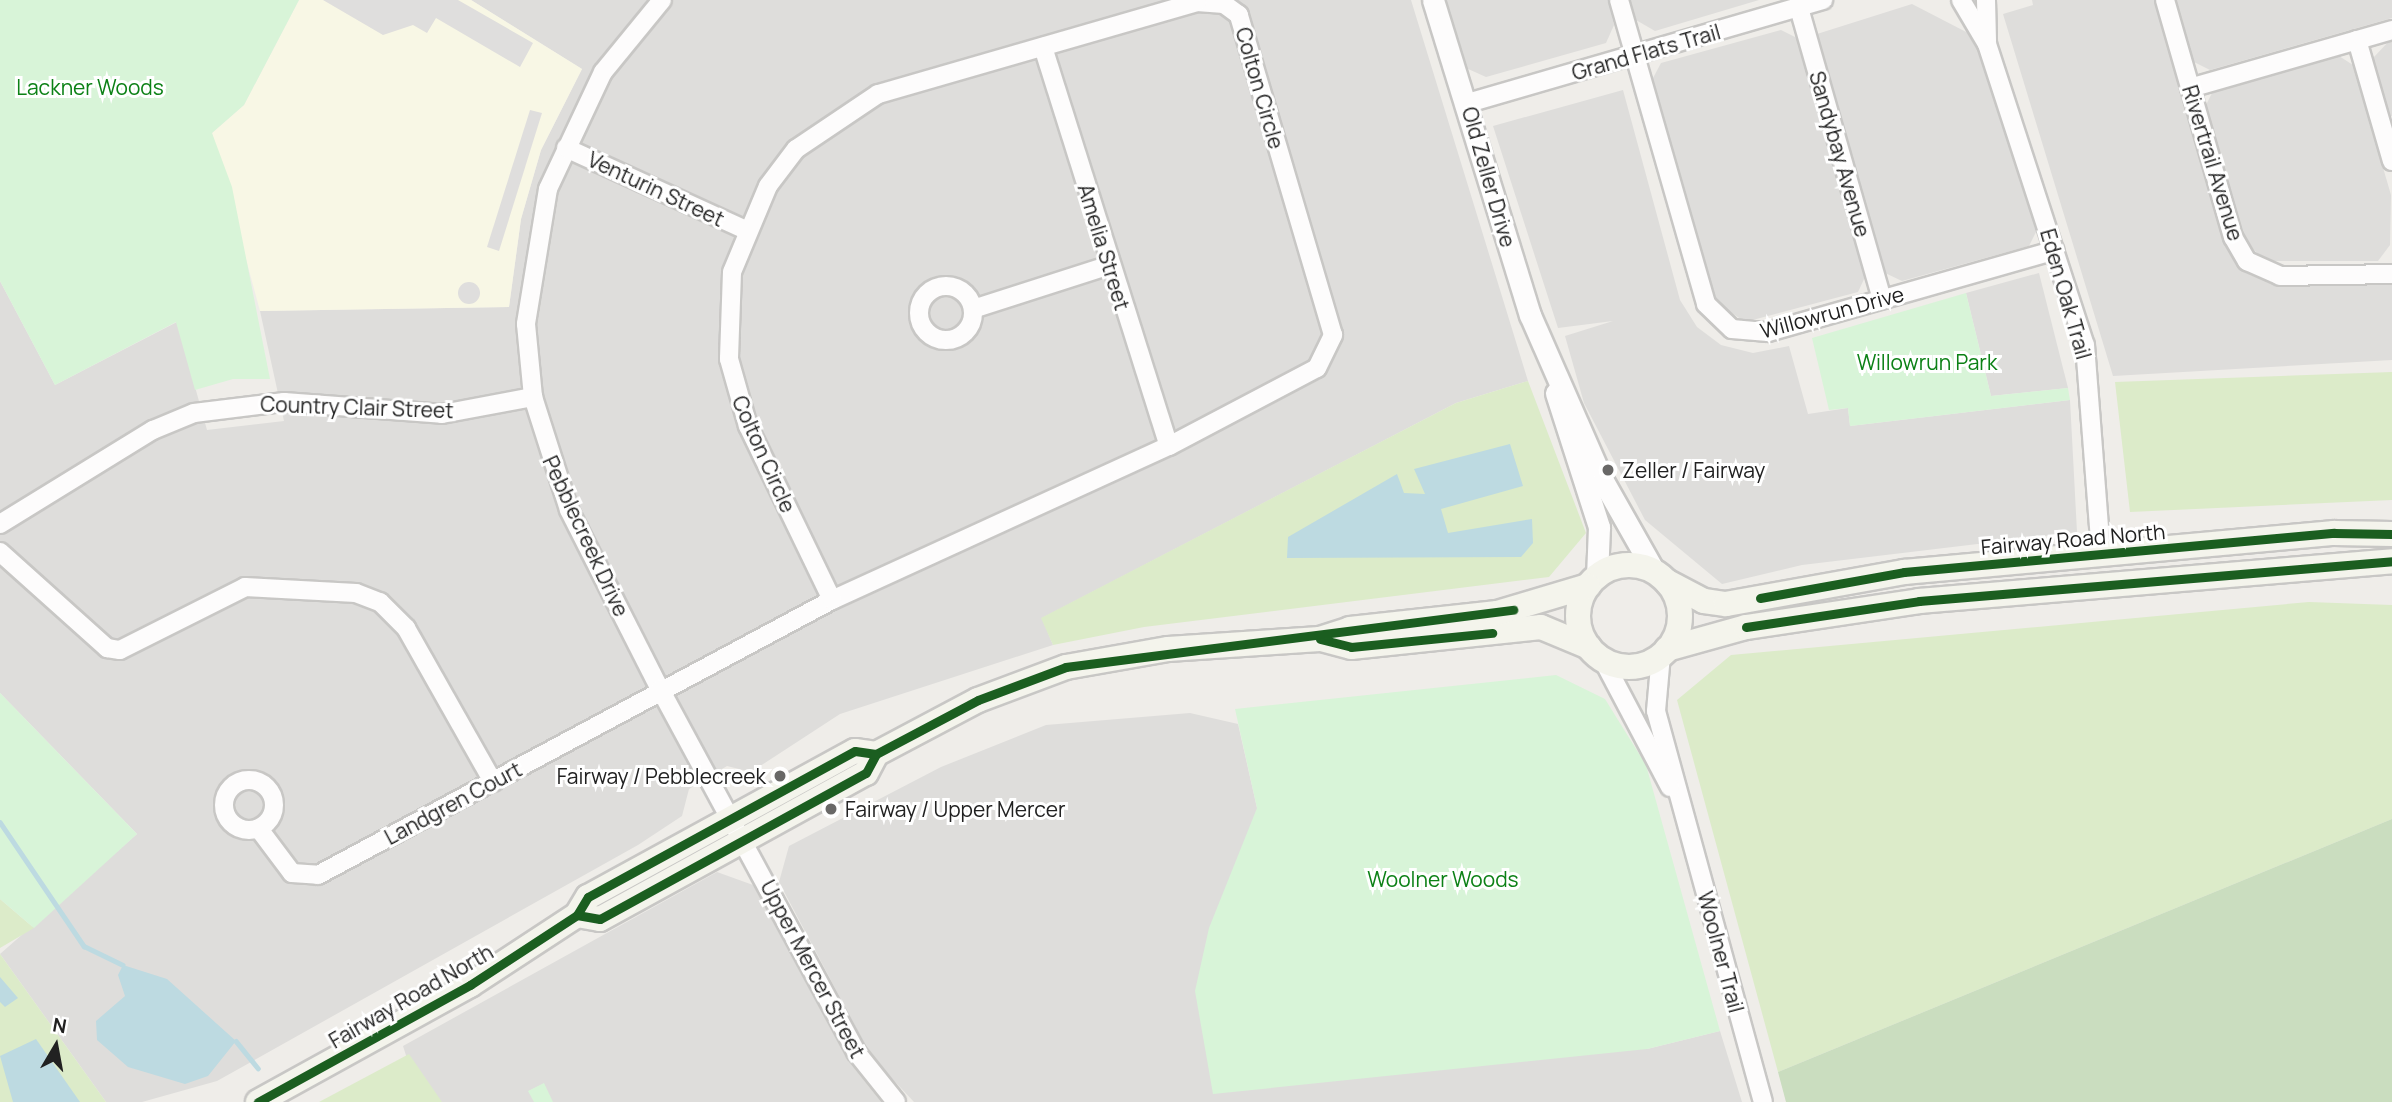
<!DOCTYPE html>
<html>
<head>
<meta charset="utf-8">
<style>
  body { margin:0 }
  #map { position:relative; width:2392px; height:1102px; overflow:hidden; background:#efede9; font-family:Manrope,sans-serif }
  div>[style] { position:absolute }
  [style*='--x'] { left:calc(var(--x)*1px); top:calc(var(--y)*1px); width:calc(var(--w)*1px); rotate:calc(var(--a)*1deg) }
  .residential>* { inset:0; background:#dedddb }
  .education>* { inset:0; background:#f8f7e5 }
  .grass>* { inset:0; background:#dcebc9 }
  .forest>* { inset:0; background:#caddbf }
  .park>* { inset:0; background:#d8f4d8 }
  .parking>* { inset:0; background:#dfdedd }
  .round { border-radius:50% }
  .water>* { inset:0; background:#bddae1 }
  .stream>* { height:4.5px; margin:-2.25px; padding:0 2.25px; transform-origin:2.25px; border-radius:2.25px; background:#bddae1 }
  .roads { filter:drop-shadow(2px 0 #c8c7c5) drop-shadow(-2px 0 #c8c7c5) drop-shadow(0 2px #c8c7c5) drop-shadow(0 -2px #c8c7c5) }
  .minor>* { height:18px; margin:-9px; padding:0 9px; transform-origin:9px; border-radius:9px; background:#fdfcfc }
  .minor>.ring { margin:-9px; padding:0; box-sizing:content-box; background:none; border:18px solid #fdfcfc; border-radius:50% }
  .tertiary>* { height:21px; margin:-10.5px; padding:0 10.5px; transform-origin:10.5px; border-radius:10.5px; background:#fdfcfc }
  .secondary>* { height:24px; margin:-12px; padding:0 12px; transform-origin:12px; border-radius:12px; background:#f4f4ec }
  .secondary>.ring { margin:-12px; padding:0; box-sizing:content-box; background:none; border:24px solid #f4f4ec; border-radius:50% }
  .cycleway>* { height:9px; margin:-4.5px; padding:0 4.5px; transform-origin:4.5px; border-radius:4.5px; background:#1b5e20 }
  .dots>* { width:19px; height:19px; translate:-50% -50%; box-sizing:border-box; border:4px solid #fff; border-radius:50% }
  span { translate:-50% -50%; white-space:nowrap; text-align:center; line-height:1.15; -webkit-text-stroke:6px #fff; paint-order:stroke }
  .street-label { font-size:21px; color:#212121 }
  .park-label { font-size:21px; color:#0c8116 }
  .poi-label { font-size:21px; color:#212121 }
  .left { translate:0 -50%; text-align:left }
  .right { translate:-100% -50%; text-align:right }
  .north { position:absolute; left:21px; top:1011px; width:70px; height:70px; -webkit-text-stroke:5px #fff; paint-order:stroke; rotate:10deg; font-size:19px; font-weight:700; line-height:28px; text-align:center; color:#212121 }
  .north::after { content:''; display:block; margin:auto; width:24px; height:32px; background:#212121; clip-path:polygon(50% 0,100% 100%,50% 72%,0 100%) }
</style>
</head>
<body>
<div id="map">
  <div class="residential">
    <i style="clip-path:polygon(471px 0,1411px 0,1528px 381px,1456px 403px,1042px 618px,1053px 645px,840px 714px,751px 772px,727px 766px,689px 789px,682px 816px,638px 845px,217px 1081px,142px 1102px,106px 1102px,0 954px,137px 834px,0 693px,0 281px,55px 385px,177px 322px,207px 430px,284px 421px,260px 311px,509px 307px,521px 219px,541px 150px,582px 69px)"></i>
    <i style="clip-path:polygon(1445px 0,1608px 0,1614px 25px,1606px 43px,1486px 77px,1466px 68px)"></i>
    <i style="clip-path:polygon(1630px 0,1759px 0,1655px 31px,1636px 20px)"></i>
    <i style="clip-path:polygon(2032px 0,2154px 0,2231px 255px,2250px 275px,2277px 284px,2392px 281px,2392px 360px,2113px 376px,2003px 14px,2033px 5px)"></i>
    <i style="clip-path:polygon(2176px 0,2392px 0,2392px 18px,2210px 70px,2192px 61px)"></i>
    <i style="clip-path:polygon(1912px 4px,1972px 35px,2039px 226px,2029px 246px,1902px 281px,1883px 272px,1817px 34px)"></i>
    <i style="clip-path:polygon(1781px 30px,1797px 38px,1865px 277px,1858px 292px,1745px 322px,1716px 302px,1652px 80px,1661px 63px)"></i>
    <i style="clip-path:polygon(2392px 38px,2392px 116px,2389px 117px,2373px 58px)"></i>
    <i style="clip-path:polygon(2339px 56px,2353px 65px,2391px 195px,2390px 245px,2378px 261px,2265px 261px,2242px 238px,2206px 105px,2214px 89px)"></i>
    <i style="clip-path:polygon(1623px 90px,1680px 300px,1697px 327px,1721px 345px,1753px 353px,1789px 346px,1808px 414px,1848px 408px,1850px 426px,2070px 400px,2077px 532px,1802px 565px,1722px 584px,1645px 520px,1584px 403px,1565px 336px,1613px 321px,1558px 328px,1493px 126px)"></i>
    <i style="clip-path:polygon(2039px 273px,2068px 388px,1991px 396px,1966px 293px)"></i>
    <i style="clip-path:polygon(1190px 713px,1238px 724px,1257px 808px,1647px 1049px,1720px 1031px,1742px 1102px,914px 1102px,871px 1056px,779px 882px,789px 846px,941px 767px,1046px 725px)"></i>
    <i style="clip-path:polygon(717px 872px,753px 885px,849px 1062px,881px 1102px,421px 1102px,403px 1046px)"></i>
  </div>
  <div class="education">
    <i style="clip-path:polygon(299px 0,471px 0,582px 69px,541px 150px,521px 219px,509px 307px,260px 311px,212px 133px,244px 105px)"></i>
  </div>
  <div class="grass">
    <i style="clip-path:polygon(2392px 372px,2392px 500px,2130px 512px,2115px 382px)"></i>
    <i style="clip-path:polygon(1528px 381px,1586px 533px,1549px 577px,1144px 627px,1053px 645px,1041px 618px,1456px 403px)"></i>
    <i style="clip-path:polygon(2309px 602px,2392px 605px,2392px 819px,1778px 1072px,1677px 700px,1731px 655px)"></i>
    <i style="clip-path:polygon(0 899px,34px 928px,0 948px)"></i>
    <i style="clip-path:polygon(0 954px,106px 1102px,0 1102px)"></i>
    <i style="clip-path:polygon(409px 1054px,442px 1102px,319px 1102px)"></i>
  </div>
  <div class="forest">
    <i style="clip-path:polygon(2392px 819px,2392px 1102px,1786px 1102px,1778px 1072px)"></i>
  </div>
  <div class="park">
    <i style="clip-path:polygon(0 0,299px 0,244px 105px,212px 133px,232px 187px,270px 379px,233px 379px,195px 390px,176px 322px,55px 385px,0 281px)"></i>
    <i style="clip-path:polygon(1966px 293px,1991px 396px,2068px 388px,2070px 400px,1850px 426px,1848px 408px,1829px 410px,1812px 338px)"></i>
    <i style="clip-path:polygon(1556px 675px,1605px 699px,1646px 765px,1720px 1031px,1647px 1049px,1213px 1094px,1195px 991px,1209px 928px,1257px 808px,1235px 709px)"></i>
    <i style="clip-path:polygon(0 693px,137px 834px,34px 928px,0 899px)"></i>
    <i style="clip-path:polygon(544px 1083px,553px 1102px,534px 1102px,528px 1091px)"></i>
  </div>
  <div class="parking">
    <i style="clip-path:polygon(323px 0,458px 0,533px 43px,520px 67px,436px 18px,427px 33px,413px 25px,383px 35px)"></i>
    <i style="clip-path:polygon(530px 110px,542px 113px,499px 251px,487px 247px)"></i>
    <i class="round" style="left:458px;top:282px;width:22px;height:22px"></i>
  </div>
  <div class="water">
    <i style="clip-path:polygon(1510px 444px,1523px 486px,1441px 509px,1448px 533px,1532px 519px,1533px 543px,1521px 557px,1287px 558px,1288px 537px,1397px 474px,1404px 493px,1425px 494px,1414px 469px)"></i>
    <i style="clip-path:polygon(123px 965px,167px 979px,236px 1041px,208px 1076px,185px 1084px,128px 1067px,97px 1040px,96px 1021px,125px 996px,118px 975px)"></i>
    <i style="clip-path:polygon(0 977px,18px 998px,5px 1007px,0 1002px)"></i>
    <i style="clip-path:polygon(36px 1039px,80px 1102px,13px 1102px,0 1056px)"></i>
  </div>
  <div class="stream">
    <i style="--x:0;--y:822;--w:150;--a:55.9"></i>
    <i style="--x:84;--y:946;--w:43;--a:26"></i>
    <i style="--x:236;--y:1041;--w:35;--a:51"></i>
  </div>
  <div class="roads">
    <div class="minor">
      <i style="--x:662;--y:0;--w:93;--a:129.3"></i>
      <i style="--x:603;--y:72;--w:129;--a:115.2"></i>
      <i style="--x:548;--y:189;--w:137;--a:99.3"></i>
      <i style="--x:526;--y:324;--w:73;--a:84.5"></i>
      <i style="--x:533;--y:397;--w:119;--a:72.3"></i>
      <i style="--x:569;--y:510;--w:201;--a:63.1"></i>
      <i style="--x:660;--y:689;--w:413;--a:61.6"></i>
      <i style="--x:856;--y:1052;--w:64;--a:51.3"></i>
      <i style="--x:1619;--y:0;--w:316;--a:74"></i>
      <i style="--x:1706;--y:304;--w:36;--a:44"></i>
      <i style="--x:1732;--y:329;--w:36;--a:5"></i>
      <i style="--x:1768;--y:332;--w:298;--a:-15.9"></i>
      <i style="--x:1961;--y:0;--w:51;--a:59.4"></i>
      <i style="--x:1987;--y:44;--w:317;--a:72"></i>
      <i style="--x:2085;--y:345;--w:209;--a:85.6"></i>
      <i style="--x:1986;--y:0;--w:41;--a:88.6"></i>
      <i style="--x:2165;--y:0;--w:247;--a:74"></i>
      <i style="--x:2233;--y:237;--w:28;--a:60"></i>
      <i style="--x:2247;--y:261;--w:36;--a:24"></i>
      <i style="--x:2280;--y:276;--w:112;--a:-1"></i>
      <i style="--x:1799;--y:8;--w:303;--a:74.1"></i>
      <i style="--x:2357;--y:40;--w:126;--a:73.9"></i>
      <i style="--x:1043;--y:47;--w:418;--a:72.5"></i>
      <i style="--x:2190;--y:88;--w:210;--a:-16"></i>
      <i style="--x:1468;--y:103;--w:370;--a:-16.2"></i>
      <i style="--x:566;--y:148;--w:198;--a:24.5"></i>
      <i class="ring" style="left:919px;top:286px;width:36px;height:36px"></i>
      <i style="--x:973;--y:309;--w:144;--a:-17.8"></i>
      <i style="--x:0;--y:524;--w:180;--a:-31.6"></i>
      <i style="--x:153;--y:430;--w:44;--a:-22.5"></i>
      <i style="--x:194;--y:413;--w:91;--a:-7"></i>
      <i style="--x:284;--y:402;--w:158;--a:4.3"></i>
      <i style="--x:442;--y:414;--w:93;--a:-10.6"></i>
      <i style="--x:0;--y:552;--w:144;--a:41.9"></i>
      <i style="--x:107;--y:648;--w:13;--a:9"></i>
      <i style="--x:120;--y:650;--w:140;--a:-26.7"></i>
      <i style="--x:245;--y:587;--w:111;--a:3.1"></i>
      <i style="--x:356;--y:593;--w:26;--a:21"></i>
      <i style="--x:380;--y:602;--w:37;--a:45"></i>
      <i style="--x:406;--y:628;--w:177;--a:60.5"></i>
      <i style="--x:1661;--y:655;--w:56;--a:95.1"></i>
      <i style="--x:1656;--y:711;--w:405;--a:74.7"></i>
      <i style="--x:1602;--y:658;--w:146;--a:62.2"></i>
      <i class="ring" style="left:224px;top:780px;width:32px;height:32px"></i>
      <i style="--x:259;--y:829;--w:55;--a:53.1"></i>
      <i style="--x:292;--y:873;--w:26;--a:4"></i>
      <i style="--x:318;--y:875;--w:583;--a:-28.15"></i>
      <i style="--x:832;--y:600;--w:371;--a:-24.6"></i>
      <i style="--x:1169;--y:446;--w:167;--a:-27.8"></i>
      <i style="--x:1317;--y:368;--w:37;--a:-64"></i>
      <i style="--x:1333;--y:335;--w:334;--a:-106.4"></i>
      <i style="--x:1239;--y:15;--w:19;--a:-144"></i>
      <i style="--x:1224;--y:4;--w:27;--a:-176"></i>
      <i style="--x:1197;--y:2;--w:332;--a:163.9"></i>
      <i style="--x:878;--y:94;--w:99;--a:146.1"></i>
      <i style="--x:796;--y:149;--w:46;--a:127.1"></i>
      <i style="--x:768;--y:186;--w:93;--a:112.7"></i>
      <i style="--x:732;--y:272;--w:87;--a:92"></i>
      <i style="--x:729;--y:359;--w:70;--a:74.2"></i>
      <i style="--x:748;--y:426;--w:193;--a:64.2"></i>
    </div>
    <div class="tertiary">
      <i style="--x:1433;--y:0;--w:330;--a:72.9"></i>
      <i style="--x:1530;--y:315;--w:181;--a:66.3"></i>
      <i style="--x:1603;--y:481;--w:103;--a:60.5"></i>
      <i style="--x:1556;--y:393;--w:141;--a:72.2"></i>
      <i style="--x:1599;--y:527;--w:49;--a:92.3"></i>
    </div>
    <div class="secondary">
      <i class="ring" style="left:1578px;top:565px;width:78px;height:78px"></i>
      <i style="--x:1666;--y:581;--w:43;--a:27.8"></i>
      <i style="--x:1704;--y:601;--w:22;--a:8"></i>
      <i style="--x:1726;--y:604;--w:181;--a:-10.2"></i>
      <i style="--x:1904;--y:572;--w:432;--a:-5.2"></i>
      <i style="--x:2334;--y:533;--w:58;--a:1"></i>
      <i style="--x:1321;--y:639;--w:31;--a:15"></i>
      <i style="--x:1351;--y:647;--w:191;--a:-6"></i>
      <i style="--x:1541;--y:627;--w:52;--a:22.6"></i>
      <i style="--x:1667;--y:649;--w:82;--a:-15.6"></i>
      <i style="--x:1746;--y:627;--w:175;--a:-8.5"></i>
      <i style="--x:1919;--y:601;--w:475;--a:-4.8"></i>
      <i style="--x:577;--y:915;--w:23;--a:10"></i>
      <i style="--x:600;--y:919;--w:303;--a:-28.8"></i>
      <i style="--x:866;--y:773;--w:21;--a:-62"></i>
      <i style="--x:876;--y:754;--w:115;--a:-27.9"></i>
      <i style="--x:978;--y:700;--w:94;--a:-20.6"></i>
      <i style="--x:1066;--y:667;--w:104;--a:-10"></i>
      <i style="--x:1168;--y:649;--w:152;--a:-3.8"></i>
      <i style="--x:1320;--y:639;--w:32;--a:-18"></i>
      <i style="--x:1350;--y:629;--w:148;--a:-6.2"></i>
      <i style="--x:1497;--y:613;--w:95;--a:-16.5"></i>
      <i style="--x:258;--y:1102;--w:242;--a:-28.9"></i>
      <i style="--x:470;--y:985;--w:128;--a:-33.2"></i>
      <i style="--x:577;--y:915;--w:21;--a:-59"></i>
      <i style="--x:588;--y:897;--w:304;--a:-28.7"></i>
      <i style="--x:855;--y:751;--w:21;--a:8"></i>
    </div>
  </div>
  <div class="cycleway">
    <i style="--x:1760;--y:598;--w:146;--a:-10.2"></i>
    <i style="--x:1904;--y:572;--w:432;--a:-5.2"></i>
    <i style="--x:2334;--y:533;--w:58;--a:1"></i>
    <i style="--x:1746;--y:627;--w:175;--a:-8.5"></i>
    <i style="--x:1919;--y:601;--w:475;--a:-4.8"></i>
    <i style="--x:1320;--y:639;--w:32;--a:14"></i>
    <i style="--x:1351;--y:647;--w:142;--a:-5.7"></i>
    <i style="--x:577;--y:915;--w:23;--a:10"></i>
    <i style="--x:600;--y:919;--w:303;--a:-28.8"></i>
    <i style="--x:866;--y:773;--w:21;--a:-62"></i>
    <i style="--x:876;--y:754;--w:115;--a:-27.9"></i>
    <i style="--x:978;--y:700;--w:94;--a:-20.6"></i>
    <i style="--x:1066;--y:667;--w:451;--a:-7.3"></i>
    <i style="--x:258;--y:1102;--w:242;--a:-28.9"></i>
    <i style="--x:470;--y:985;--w:128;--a:-33.2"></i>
    <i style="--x:577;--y:915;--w:21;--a:-59"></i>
    <i style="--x:588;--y:897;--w:304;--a:-28.7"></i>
    <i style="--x:855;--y:751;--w:21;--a:8"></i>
  </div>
  <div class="dots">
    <i style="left:1608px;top:470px;background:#696867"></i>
    <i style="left:780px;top:776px;background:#696867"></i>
    <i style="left:831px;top:809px;background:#696867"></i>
  </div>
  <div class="street-label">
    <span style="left:1646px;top:52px;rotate:-16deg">Grand Flats Trail</span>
    <span style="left:1260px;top:88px;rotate:74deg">Colton Circle</span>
    <span style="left:1840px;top:154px;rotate:74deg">Sandybay Avenue</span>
    <span style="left:2213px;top:163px;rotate:73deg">Rivertrail Avenue</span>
    <span style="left:1489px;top:177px;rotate:74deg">Old Zeller Drive</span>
    <span style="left:656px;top:189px;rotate:25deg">Venturin Street</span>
    <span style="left:1104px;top:247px;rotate:73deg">Amelia Street</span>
    <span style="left:2066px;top:294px;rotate:74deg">Eden Oak Trail</span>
    <span style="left:1832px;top:312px;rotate:-15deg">Willowrun Drive</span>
    <span style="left:357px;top:407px;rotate:2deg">Country Clair Street</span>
    <span style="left:764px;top:454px;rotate:66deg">Colton Circle</span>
    <span style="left:586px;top:536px;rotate:65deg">Pebblecreek Drive</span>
    <span style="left:2073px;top:539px;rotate:-5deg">Fairway Road North</span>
    <span style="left:453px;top:803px;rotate:-28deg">Landgren Court</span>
    <span style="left:1721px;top:952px;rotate:75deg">Woolner Trail</span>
    <span style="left:813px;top:969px;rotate:62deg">Upper Mercer Street</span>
    <span style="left:411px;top:996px;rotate:-30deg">Fairway Road North</span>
  </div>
  <div class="park-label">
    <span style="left:90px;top:87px">Lackner Woods</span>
    <span style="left:1927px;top:362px">Willowrun Park</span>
    <span style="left:1443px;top:879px">Woolner Woods</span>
  </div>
  <div class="poi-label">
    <span class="left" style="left:1622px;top:470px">Zeller / Fairway</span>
    <span class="right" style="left:766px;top:776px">Fairway / Pebblecreek</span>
    <span class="left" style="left:845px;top:809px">Fairway / Upper Mercer</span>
  </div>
  <div class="north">N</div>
</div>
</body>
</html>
